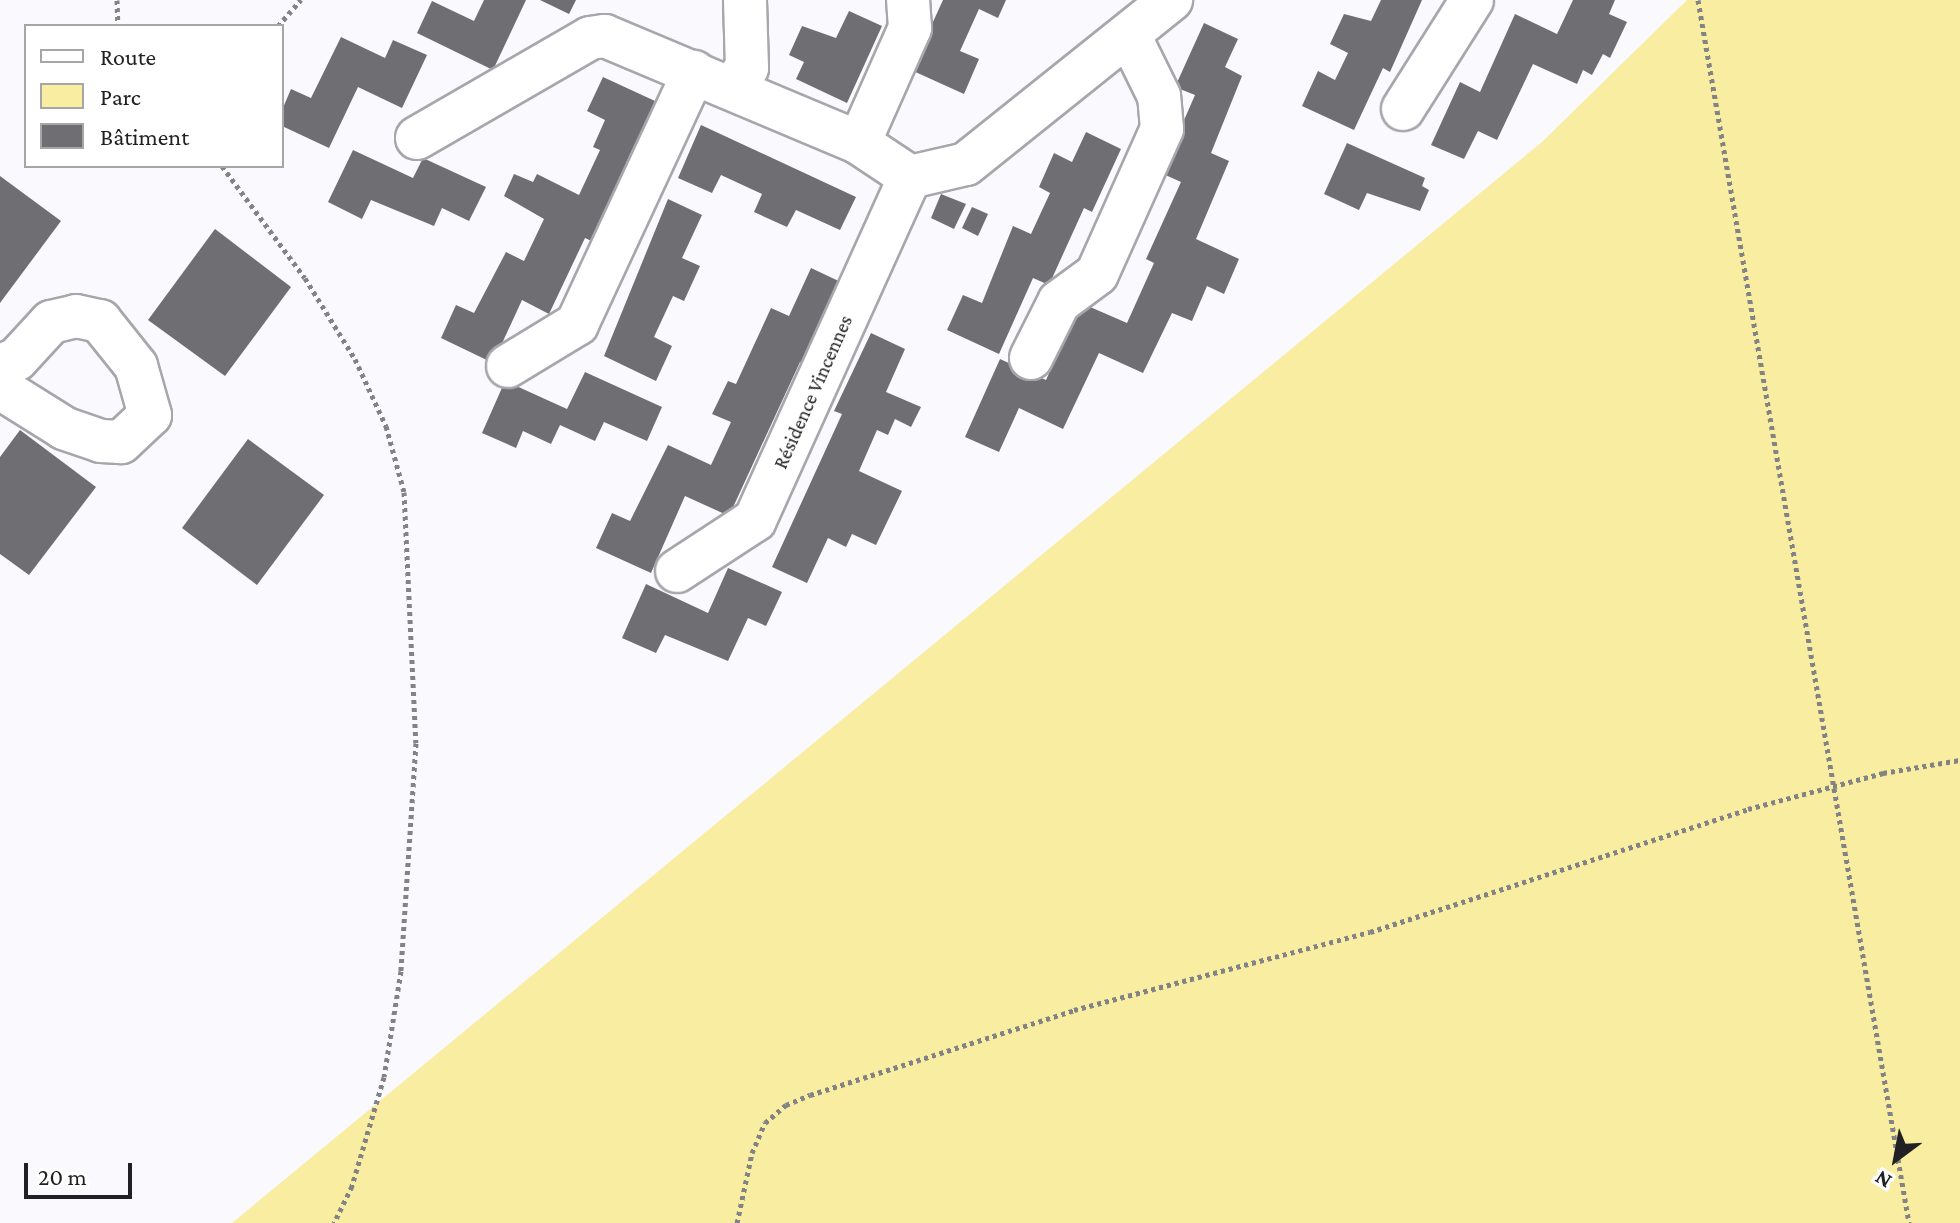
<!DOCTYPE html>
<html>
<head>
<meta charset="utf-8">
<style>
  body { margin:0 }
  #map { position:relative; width:1960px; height:1223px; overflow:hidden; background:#f9f9fe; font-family:"Crimson Pro",serif }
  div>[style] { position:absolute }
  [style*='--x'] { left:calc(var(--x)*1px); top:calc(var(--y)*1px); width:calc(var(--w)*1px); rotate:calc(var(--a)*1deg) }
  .green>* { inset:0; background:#f8eda1 }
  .building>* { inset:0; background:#6e6e73 }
  .path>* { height:5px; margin-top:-2.5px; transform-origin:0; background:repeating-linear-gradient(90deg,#838386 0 4px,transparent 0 8px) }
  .roads { filter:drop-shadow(2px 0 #a6a6ac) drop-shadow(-2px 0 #a6a6ac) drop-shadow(0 2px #a6a6ac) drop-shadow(0 -2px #a6a6ac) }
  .minor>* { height:42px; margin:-21px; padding:0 21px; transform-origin:21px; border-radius:21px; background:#fff }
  span { translate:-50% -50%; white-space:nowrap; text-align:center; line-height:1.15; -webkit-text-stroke:8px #fff; paint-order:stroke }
  .street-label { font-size:20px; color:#212123 }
  .legend { position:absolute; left:24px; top:24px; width:260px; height:144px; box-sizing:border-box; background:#fff; border:2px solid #a6a6a7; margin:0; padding:10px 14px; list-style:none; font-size:24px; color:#212123 }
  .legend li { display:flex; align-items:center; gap:16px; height:40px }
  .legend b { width:40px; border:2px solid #a6a6a7 }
  .north { position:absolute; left:1856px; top:1119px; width:80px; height:80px; -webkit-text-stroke:6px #fff; paint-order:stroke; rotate:212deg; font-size:22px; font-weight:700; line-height:32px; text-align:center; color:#212123 }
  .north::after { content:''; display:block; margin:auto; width:28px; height:36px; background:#212123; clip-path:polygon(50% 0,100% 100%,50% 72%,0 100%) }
  .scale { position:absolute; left:24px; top:1163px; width:108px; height:36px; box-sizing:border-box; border:4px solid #212123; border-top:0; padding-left:10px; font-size:24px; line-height:28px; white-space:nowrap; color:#212123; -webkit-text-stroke:6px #fff; paint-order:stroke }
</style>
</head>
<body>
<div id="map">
  <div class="green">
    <i style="clip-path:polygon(1687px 0,1960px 0,1960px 1223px,232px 1223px,1542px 142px)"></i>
  </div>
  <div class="building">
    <i style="clip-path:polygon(484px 0,526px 0,493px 70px,417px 33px,432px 1px,474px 21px)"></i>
    <i style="clip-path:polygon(540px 0,576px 0,569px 14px)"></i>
    <i style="clip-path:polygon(943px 0,1006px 0,998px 18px,979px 9px,960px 51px,979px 59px,964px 94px,911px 70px)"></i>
    <i style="clip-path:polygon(1381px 0,1422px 0,1390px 72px,1383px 68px,1354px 130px,1302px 106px,1318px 71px,1335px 80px,1348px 53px,1330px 44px,1344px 14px,1371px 21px)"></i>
    <i style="clip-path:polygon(1573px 0,1615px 0,1609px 14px,1627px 22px,1610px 58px,1603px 54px,1592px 75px,1583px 70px,1577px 84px,1533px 64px,1497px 140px,1478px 131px,1464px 159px,1431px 145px,1460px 82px,1480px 92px,1515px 14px,1557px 34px)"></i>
    <i style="clip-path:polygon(849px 11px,882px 26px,847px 103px,796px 79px,804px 62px,789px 55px,802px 26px,836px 38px)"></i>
    <i style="clip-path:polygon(1204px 23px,1238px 39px,1225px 67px,1242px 76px,1211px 153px,1229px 161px,1196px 239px,1239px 259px,1224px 294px,1207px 286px,1192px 321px,1172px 313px,1143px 373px,1099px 353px,1063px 429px,1019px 408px,999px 452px,965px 437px,1000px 359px,1046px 380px,1081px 303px,1127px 323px,1154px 263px,1146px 259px,1181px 182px,1161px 173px,1195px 95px,1175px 87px)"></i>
    <i style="clip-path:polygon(341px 37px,385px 58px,393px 40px,427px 55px,402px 108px,358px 87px,329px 148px,282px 126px,282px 110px,291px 89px,311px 98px)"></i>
    <i style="clip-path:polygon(603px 77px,655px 101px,626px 163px,634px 166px,598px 244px,585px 238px,549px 314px,522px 300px,493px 363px,441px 338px,456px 305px,474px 313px,506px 252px,524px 261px,544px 219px,504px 196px,514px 174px,533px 182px,537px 174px,579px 195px,600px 150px,593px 147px,605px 120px,587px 111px)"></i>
    <i style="clip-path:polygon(701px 125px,856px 197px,840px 230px,796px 210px,787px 227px,754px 212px,762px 194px,721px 175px,712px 193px,678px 178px)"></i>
    <i style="clip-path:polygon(1086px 132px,1121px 149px,1092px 212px,1084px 208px,1049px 285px,1033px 278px,999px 354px,947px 330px,963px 295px,982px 303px,1013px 226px,1031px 234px,1050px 193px,1039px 187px,1054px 153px,1072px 162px)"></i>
    <i style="clip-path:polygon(1347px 143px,1425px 178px,1422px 186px,1429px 190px,1420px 211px,1367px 193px,1359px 210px,1324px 194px)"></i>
    <i style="clip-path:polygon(353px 150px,413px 178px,423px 158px,486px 187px,469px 221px,442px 208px,434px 226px,371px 200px,362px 219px,328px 202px)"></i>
    <i style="clip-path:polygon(0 176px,61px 221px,0 303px)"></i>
    <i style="clip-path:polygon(941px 194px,966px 204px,954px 229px,931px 218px)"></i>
    <i style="clip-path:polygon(668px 199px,702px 215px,682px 258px,700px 266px,684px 301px,673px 296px,654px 337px,672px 346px,656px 381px,604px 356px)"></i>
    <i style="clip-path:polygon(972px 207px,988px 214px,978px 236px,962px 228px)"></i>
    <i style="clip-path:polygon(215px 229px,291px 287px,225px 376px,148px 320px)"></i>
    <i style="clip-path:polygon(811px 268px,845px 284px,807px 365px,800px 362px,729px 516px,685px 496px,651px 573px,596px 548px,612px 513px,630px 521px,668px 445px,711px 465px,731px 422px,712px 414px,728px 381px,736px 384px,771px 308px,789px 316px)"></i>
    <i style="clip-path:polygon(871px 333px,905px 349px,886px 392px,921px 407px,911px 427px,895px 419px,888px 435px,877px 430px,859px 471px,902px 491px,876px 545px,852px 534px,846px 547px,828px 538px,807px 583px,772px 567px,842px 414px,834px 411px)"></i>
    <i style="clip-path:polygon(585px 372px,662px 407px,647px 441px,604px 422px,595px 441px,560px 425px,551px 444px,523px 431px,516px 448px,482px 433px,505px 381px,567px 409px)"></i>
    <i style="clip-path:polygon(20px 430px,96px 487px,29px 575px,0 554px,0 457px)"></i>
    <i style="clip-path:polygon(248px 439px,324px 495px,257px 585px,182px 528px)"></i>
    <i style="clip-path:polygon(728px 568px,782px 592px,766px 626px,748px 618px,728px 661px,665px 635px,656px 653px,622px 638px,646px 584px,708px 613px)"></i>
  </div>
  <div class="path">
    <i style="--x:117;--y:0;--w:26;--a:88"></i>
    <i style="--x:1698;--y:0;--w:1241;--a:80.21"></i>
    <i style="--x:278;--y:26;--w:35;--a:-49"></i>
    <i style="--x:222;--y:166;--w:139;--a:53.5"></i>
    <i style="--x:305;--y:278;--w:95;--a:58.3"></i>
    <i style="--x:355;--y:359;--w:74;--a:65.2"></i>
    <i style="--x:386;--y:426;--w:68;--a:74.7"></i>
    <i style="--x:404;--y:492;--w:251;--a:87.3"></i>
    <i style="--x:416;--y:743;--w:228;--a:93.8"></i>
    <i style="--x:401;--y:971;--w:107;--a:99.1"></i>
    <i style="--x:384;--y:1077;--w:114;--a:106.4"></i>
    <i style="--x:352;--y:1186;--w:41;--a:115.9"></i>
    <i style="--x:737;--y:1223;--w:72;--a:-77.9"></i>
    <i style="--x:752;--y:1153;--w:33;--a:-67"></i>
    <i style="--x:765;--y:1123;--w:28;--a:-41"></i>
    <i style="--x:786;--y:1105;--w:26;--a:-23"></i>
    <i style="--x:810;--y:1095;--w:277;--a:-17.8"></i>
    <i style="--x:1074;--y:1010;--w:306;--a:-14.8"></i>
    <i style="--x:1370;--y:932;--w:398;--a:-18"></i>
    <i style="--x:1748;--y:809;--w:140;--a:-14.9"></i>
    <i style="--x:1883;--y:773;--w:78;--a:-9.6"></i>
  </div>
  <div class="roads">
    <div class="minor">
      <i style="--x:731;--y:87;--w:25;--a:-50"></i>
      <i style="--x:747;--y:68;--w:68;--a:-91.7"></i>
      <i style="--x:1403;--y:109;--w:129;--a:-57.7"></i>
      <i style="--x:417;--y:138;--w:200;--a:-30"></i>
      <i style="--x:590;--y:38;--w:15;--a:-8"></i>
      <i style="--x:605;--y:36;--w:276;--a:22.8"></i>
      <i style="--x:859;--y:143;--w:61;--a:33.7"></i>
      <i style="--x:910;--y:177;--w:57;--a:-13.1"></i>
      <i style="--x:966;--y:164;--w:263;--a:-38.7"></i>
      <i style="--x:859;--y:143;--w:126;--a:-66.1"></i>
      <i style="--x:910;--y:28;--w:28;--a:-94"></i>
      <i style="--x:1031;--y:358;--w:63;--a:-63.4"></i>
      <i style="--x:1059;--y:302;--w:47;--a:-36.4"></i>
      <i style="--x:1097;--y:274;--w:159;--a:-65.9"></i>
      <i style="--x:1162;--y:129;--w:33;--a:-95"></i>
      <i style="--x:1159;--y:96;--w:68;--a:-116.2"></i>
      <i style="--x:0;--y:366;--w:18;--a:-22"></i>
      <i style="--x:17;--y:359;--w:50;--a:-47.4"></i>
      <i style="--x:51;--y:322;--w:26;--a:-13"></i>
      <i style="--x:76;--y:316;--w:25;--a:12"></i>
      <i style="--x:100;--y:321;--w:58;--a:51.3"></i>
      <i style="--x:136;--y:366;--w:51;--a:74.1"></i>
      <i style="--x:150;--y:415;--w:40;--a:137"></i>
      <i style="--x:121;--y:442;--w:20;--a:-177"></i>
      <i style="--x:101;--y:441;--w:39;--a:-161"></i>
      <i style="--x:64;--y:428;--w:75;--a:-148"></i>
      <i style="--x:508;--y:366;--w:81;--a:-31.3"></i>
      <i style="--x:577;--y:324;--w:278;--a:-65.1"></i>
      <i style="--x:677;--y:571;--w:93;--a:-33.2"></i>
      <i style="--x:755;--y:520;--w:376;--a:-65.7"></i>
    </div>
  </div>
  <div class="street-label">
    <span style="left:813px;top:392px;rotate:-66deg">Résidence Vincennes</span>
  </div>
  <ul class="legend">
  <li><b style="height:10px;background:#fff"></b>Route</li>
  <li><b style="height:22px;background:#f8eda1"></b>Parc</li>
  <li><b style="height:22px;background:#6e6e73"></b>Bâtiment</li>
  </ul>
  <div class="north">N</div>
  <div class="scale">20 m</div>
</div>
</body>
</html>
